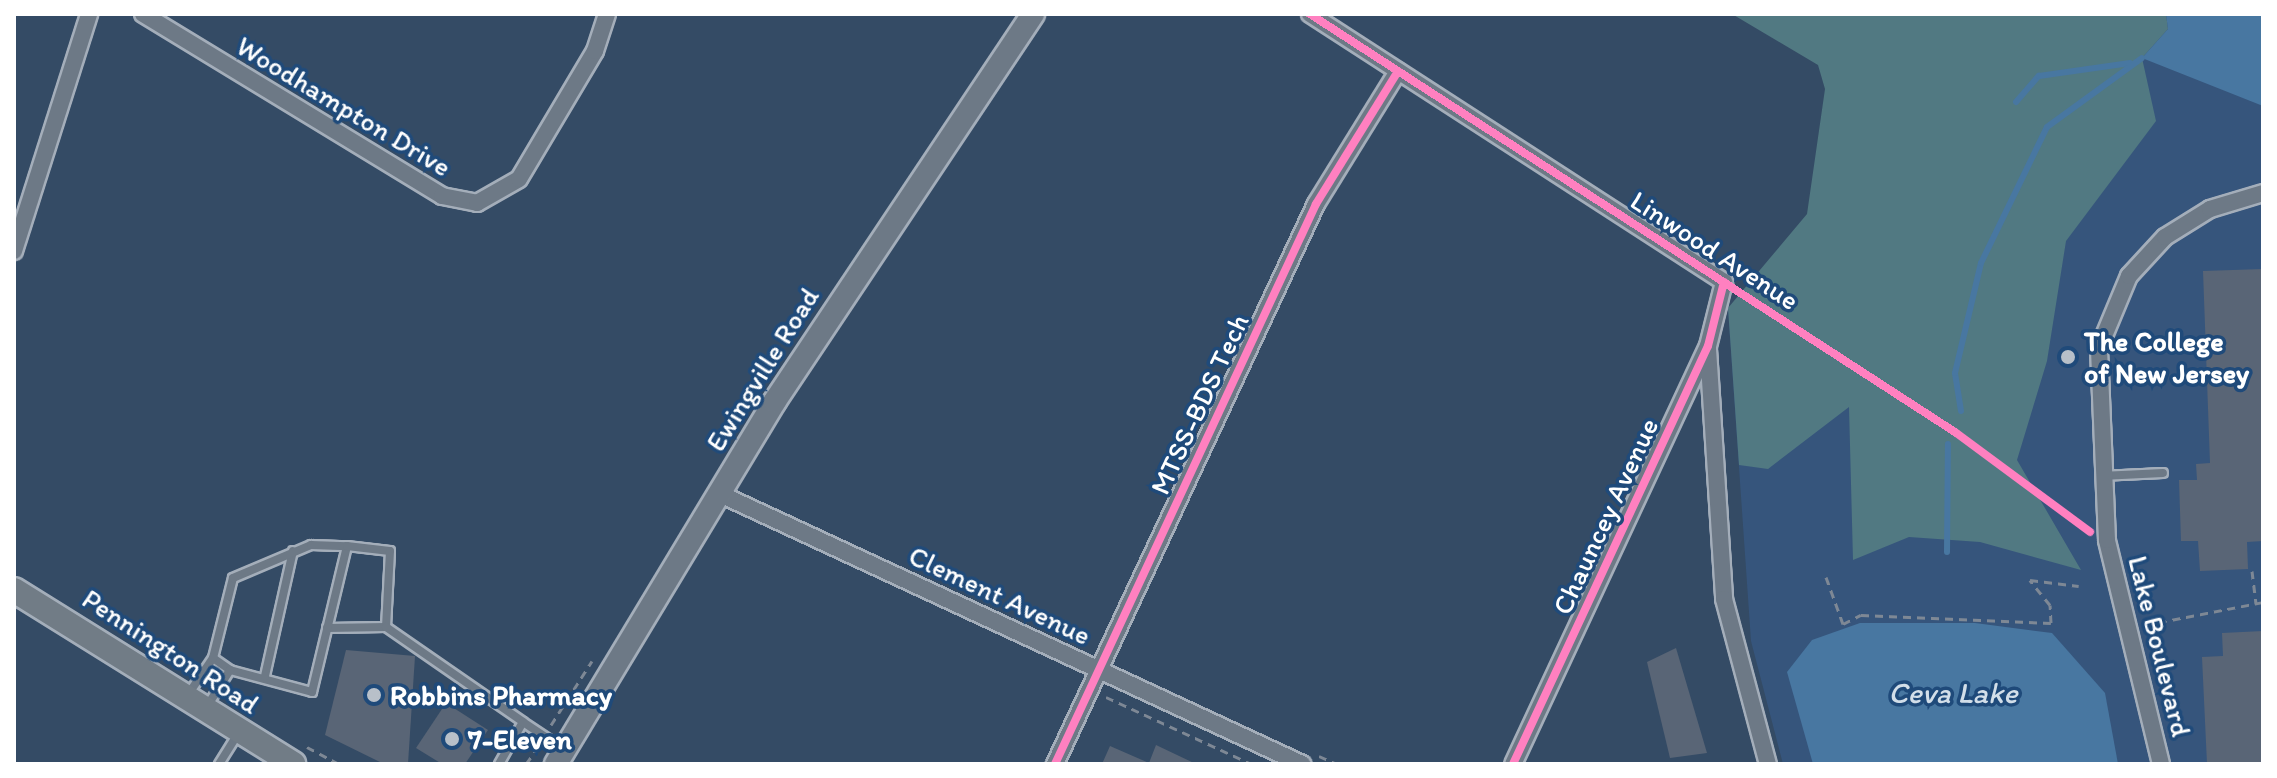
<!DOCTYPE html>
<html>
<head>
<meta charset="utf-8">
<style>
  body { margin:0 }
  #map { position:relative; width:2277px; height:778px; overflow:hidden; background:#344b65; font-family:Itim,sans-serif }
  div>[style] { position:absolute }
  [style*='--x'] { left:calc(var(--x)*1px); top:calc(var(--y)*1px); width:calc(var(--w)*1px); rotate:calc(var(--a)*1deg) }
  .built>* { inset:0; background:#36557c }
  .green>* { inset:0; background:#517982 }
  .water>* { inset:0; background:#4877a1 }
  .stream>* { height:6px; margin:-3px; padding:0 3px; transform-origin:3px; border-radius:3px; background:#4877a1 }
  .building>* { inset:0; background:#596576 }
  .path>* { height:3px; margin-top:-1.5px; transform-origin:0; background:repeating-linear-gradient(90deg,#7e8895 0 8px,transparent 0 14px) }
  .roads { filter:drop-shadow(2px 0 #a4aeba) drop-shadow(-2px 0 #a4aeba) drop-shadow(0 2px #a4aeba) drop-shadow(0 -2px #a4aeba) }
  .lane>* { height:8px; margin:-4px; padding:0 4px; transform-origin:4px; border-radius:4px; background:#6d7986 }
  .street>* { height:16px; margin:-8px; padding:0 8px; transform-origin:8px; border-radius:8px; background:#6d7986 }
  .secondary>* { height:22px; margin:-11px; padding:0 11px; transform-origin:11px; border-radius:11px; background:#6d7986 }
  .primary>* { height:24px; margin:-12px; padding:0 12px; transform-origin:12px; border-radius:12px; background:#717c86 }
  .cycleway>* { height:8px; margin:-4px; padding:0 4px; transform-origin:4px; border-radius:4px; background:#ff80c0 }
  .dots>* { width:22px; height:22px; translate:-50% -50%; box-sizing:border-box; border:4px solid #1f4a7a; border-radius:50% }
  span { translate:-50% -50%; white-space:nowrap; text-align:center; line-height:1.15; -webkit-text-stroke:7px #1f4a7a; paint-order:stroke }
  .street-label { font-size:28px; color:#fff }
  .poi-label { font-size:28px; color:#fff; font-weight:700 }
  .left { translate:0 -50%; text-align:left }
  .water-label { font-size:30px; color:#d2dee9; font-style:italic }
  .frame { position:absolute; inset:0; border:16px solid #fff; pointer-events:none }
</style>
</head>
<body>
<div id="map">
  <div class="built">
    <i style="clip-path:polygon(2032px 14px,2263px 14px,2263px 764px,1783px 764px,1751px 641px,1728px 308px,1849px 405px)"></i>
  </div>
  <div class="green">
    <i style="clip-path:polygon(1732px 14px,2166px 14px,2168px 29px,2142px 58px,2156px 121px,2066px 241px,2047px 361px,2017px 460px,2081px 570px,1980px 542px,1909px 537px,1853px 560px,1849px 407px,1768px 469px,1739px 465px,1728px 308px,1807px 214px,1825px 89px,1818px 65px)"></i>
  </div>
  <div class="water">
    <i style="clip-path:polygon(2166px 14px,2263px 14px,2263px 106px,2142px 58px,2168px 29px)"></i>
    <i style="clip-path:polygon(1860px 623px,1975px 623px,2052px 633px,2105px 693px,2118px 764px,1813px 764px,1787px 672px,1812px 640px)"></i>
  </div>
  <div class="stream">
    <i style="--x:2016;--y:102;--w:35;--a:-49"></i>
    <i style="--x:2039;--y:76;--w:92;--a:-8.1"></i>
    <i style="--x:1961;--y:411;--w:38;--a:-99"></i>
    <i style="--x:1955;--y:373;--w:113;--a:-76.7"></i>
    <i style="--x:1981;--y:263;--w:151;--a:-64.1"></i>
    <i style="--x:2047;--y:127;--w:117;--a:-36"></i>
    <i style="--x:1947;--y:552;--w:108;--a:-89.5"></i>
  </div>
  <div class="building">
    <i style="clip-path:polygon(2263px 269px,2263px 541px,2247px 542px,2248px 569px,2200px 571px,2198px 541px,2181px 541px,2179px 480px,2197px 480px,2196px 464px,2210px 463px,2203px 271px)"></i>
    <i style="clip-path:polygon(2263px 631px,2263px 764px,2207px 764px,2202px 657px,2223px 656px,2222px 633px)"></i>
    <i style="clip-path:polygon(1676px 648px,1707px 753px,1670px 758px,1647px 662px)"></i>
    <i style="clip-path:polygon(346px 650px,415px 656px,408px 764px,384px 764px,325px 735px)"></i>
    <i style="clip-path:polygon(446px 703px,488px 730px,465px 764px,442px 764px,416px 748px)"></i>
    <i style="clip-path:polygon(1156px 745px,1196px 764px,1102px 764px,1110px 746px,1149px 763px)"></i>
  </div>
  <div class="path">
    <i style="--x:2252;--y:571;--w:33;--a:83"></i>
    <i style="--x:1826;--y:577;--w:50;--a:70.1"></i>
    <i style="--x:1843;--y:624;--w:20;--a:-27"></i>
    <i style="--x:1861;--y:615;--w:190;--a:2.4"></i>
    <i style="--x:2051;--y:623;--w:18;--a:-93"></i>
    <i style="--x:2050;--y:605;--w:32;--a:-129"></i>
    <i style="--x:2030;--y:580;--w:49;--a:7"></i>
    <i style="--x:2145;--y:625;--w:120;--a:-11"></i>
    <i style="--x:1106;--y:697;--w:161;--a:24.7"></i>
    <i style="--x:551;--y:725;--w:76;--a:-57.4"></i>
    <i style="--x:307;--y:747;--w:36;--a:28"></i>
    <i style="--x:1319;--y:756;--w:20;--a:24"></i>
    <i style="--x:526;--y:764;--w:19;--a:-54"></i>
  </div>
  <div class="roads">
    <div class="lane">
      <i style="--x:2101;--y:476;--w:62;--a:-2.8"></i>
      <i style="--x:327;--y:628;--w:59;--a:-1"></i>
      <i style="--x:213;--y:658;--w:21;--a:35"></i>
      <i style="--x:230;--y:670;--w:85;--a:15"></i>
      <i style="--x:312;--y:692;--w:150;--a:-76.5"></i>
      <i style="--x:265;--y:676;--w:128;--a:-77.4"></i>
      <i style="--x:187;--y:696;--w:46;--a:-55.6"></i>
      <i style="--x:213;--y:658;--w:82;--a:-76"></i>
      <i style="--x:233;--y:578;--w:85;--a:-22.9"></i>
      <i style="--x:311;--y:545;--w:36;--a:2"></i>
      <i style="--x:347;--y:546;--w:43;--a:6.6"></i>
      <i style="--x:390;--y:551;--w:76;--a:93"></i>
      <i style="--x:386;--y:627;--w:167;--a:34.7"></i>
      <i style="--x:206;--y:708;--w:45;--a:-57.7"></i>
      <i style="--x:219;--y:764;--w:38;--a:-58"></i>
      <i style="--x:499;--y:764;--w:48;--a:-60.3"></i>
      <i style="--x:523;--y:722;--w:47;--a:33.7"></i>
    </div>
    <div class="street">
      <i style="--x:143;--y:14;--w:350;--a:31.3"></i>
      <i style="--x:442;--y:196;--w:36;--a:11"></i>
      <i style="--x:477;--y:203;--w:48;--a:-29.7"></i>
      <i style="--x:519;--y:179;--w:149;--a:-59.3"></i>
      <i style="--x:595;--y:51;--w:39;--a:-72"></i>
      <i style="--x:1310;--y:14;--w:493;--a:32.9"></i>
      <i style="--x:1724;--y:282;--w:66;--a:104"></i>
      <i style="--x:1708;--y:346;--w:461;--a:115"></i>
      <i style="--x:14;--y:251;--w:249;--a:-72.4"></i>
      <i style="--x:1708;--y:349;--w:251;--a:86.3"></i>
      <i style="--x:1724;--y:599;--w:171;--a:75.1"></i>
      <i style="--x:720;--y:494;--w:642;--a:24.89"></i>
      <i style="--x:1055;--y:764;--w:618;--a:-65.01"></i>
      <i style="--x:1316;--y:204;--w:156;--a:-58.3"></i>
      <i style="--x:2161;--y:764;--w:230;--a:-103.6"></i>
      <i style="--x:2107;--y:540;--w:192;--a:-92.4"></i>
      <i style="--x:2099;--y:348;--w:78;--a:-67.4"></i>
      <i style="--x:2129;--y:276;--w:53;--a:-47.3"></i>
      <i style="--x:2165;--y:237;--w:53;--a:-31.9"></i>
      <i style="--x:2210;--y:209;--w:55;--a:-16.8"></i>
    </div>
    <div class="secondary">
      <i style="--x:556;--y:764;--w:424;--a:-58.9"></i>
      <i style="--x:775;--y:401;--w:465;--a:-56.3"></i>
    </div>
    <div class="primary">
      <i style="--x:14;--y:590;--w:329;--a:31.9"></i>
    </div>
  </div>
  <div class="cycleway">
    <i style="--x:1310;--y:14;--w:769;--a:32.95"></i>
    <i style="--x:1955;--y:432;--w:168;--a:36.5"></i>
    <i style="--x:1055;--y:764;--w:618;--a:-65.01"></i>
    <i style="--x:1316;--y:204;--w:156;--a:-58.3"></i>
    <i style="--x:1513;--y:764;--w:461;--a:-65"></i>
    <i style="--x:1708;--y:346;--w:66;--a:-76"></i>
  </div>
  <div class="dots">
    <i style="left:2068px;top:357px;background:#b8c0c9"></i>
    <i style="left:374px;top:695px;background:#b8c0c9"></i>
    <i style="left:452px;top:739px;background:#b8c0c9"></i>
  </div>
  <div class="street-label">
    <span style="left:344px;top:106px;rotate:31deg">Woodhampton Drive</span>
    <span style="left:1715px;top:250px;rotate:33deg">Linwood Avenue</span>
    <span style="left:762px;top:369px;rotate:-58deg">Ewingville Road</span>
    <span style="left:1199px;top:404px;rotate:-65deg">MTSS-BDS Tech</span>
    <span style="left:1605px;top:516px;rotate:-65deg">Chauncey Avenue</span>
    <span style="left:1000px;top:595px;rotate:25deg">Clement Avenue</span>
    <span style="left:2160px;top:646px;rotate:76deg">Lake Boulevard</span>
    <span style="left:171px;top:651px;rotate:33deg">Pennington Road</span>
  </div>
  <div class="poi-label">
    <span class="left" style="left:2084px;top:357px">The College<br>of New Jersey</span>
    <span class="left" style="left:390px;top:695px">Robbins Pharmacy</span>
    <span class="left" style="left:468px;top:739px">7-Eleven</span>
  </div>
  <div class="water-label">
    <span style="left:1953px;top:693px">Ceva Lake</span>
  </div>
  <div class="frame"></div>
</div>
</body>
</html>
